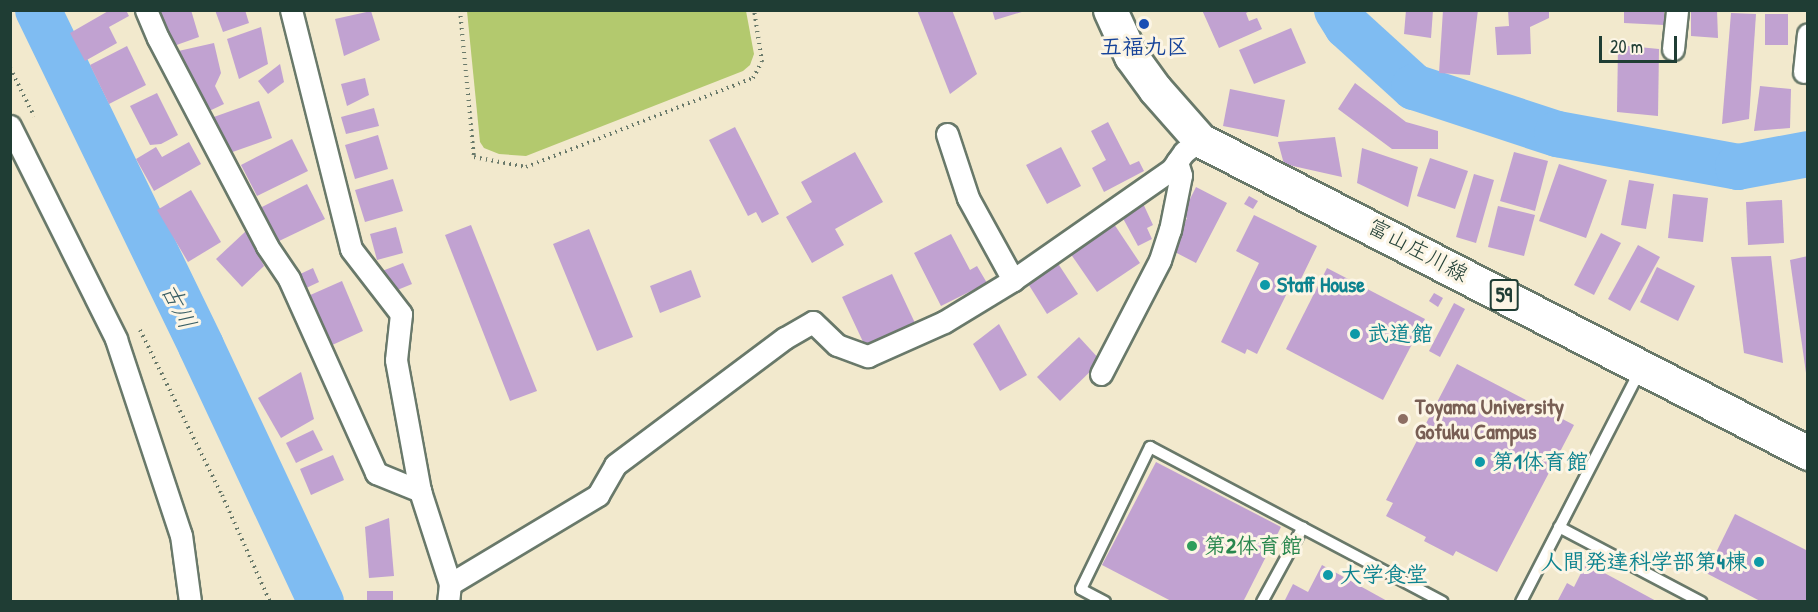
<!DOCTYPE html>
<html>
<head>
<meta charset="utf-8">
<style>
  body { margin:0 }
  #map { position:relative; width:1818px; height:612px; overflow:hidden; background:#f2e9cd; font-family:"Patrick Hand","Klee One",sans-serif }
  div>[style] { position:absolute }
  [style*='--x'] { left:calc(var(--x)*1px); top:calc(var(--y)*1px); width:calc(var(--w)*1px); rotate:calc(var(--a)*1deg) }
  .green>* { inset:0; background:#b3c96e }
  .river>* { height:46px; margin:-23px; padding:0 23px; transform-origin:23px; border-radius:23px; background:#7fbcf2 }
  .building>* { inset:0; background:#c1a2d1 }
  .path>* { height:4px; margin-top:-2px; transform-origin:0; background:repeating-linear-gradient(90deg,#69796a 0 1.5px,transparent 0 6px) }
  .roads { filter:drop-shadow(2px 0 #69796a) drop-shadow(-2px 0 #69796a) drop-shadow(0 2px #69796a) drop-shadow(0 -2px #69796a) }
  .lane>* { height:10px; margin:-5px; padding:0 5px; transform-origin:5px; border-radius:5px; background:#fff }
  .street>* { height:21px; margin:-10.5px; padding:0 10.5px; transform-origin:10.5px; border-radius:10.5px; background:#fff }
  .primary>* { height:33px; margin:-16.5px; padding:0 16.5px; transform-origin:16.5px; border-radius:16.5px; background:#fff }
  .dots>* { width:16px; height:16px; translate:-50% -50%; box-sizing:border-box; border:3px solid #fcf5e5; border-radius:50% }
  span { translate:-50% -50%; white-space:nowrap; text-align:center; line-height:1.15; -webkit-text-stroke:6px #fcf5e5; paint-order:stroke }
  .shield-label span { padding:2px 4px; background:#fcf5e5; border:2px solid; border-radius:4px; -webkit-text-stroke-width:0 }
  .shield-label { font-size:21px; color:#1f3d34; font-weight:700 }
  .transit-label { font-size:22px; color:#164399; font-weight:700 }
  .street-label { font-size:22px; color:#1f3d34 }
  .culture-label { font-size:22px; color:#0d838f; font-weight:700 }
  .left { translate:0 -50%; text-align:left }
  .right { translate:-100% -50%; text-align:right }
  .education-label { font-size:22px; color:#785e54; font-weight:700 }
  .leisure-label { font-size:22px; color:#27864d; font-weight:700 }
  .water-label { font-size:24px; color:#375d64; font-style:italic }
  .frame { position:absolute; inset:0; border:12px solid #1f3d34; pointer-events:none }
  .scale { position:absolute; left:1599px; top:36px; width:78px; height:27px; box-sizing:border-box; border:3px solid #1f3d34; border-top:0; padding-left:8px; font-size:18px; line-height:21px; white-space:nowrap; color:#1f3d34; -webkit-text-stroke:4px #fcf5e5; paint-order:stroke }
</style>
</head>
<body>
<div id="map">
  <div class="green">
    <i style="clip-path:polygon(467px 11px,746px 11px,754px 54px,750px 65px,743px 71px,526px 156px,499px 154px,484px 148px,480px 142px)"></i>
  </div>
  <div class="river">
    <i style="--x:38;--y:10;--w:373;--a:64.1"></i>
    <i style="--x:201;--y:346;--w:283;--a:64.9"></i>
    <i style="--x:1337;--y:10;--w:19;--a:58"></i>
    <i style="--x:1347;--y:26;--w:91;--a:42.3"></i>
    <i style="--x:1414;--y:87;--w:151;--a:18.2"></i>
    <i style="--x:1557;--y:134;--w:184;--a:10.3"></i>
    <i style="--x:1738;--y:167;--w:71;--a:-10.5"></i>
  </div>
  <div class="building">
    <i style="clip-path:polygon(110px 10px,126px 10px,129px 16px,109px 27px,117px 43px,85px 61px,70px 33px)"></i>
    <i style="clip-path:polygon(160px 10px,191px 10px,199px 37px,171px 47px)"></i>
    <i style="clip-path:polygon(215px 10px,245px 10px,249px 23px,223px 32px)"></i>
    <i style="clip-path:polygon(917px 10px,952px 10px,977px 74px,950px 94px)"></i>
    <i style="clip-path:polygon(992px 10px,1025px 10px,1025px 11px,995px 20px)"></i>
    <i style="clip-path:polygon(1202px 10px,1252px 10px,1246px 13px,1249px 21px,1257px 18px,1262px 29px,1219px 48px)"></i>
    <i style="clip-path:polygon(1406px 10px,1433px 10px,1431px 38px,1404px 34px)"></i>
    <i style="clip-path:polygon(1443px 10px,1478px 10px,1470px 75px,1439px 73px)"></i>
    <i style="clip-path:polygon(1508px 10px,1549px 10px,1549px 18px,1530px 27px,1531px 54px,1497px 55px,1495px 27px,1509px 26px)"></i>
    <i style="clip-path:polygon(1624px 10px,1664px 10px,1664px 25px,1624px 23px)"></i>
    <i style="clip-path:polygon(1691px 10px,1717px 10px,1718px 38px,1691px 36px)"></i>
    <i style="clip-path:polygon(371px 11px,380px 40px,344px 56px,335px 19px)"></i>
    <i style="clip-path:polygon(1731px 13px,1756px 14px,1749px 119px,1722px 124px)"></i>
    <i style="clip-path:polygon(1765px 14px,1788px 14px,1788px 45px,1765px 45px)"></i>
    <i style="clip-path:polygon(261px 27px,268px 64px,239px 79px,227px 39px)"></i>
    <i style="clip-path:polygon(1291px 28px,1306px 63px,1254px 84px,1239px 50px)"></i>
    <i style="clip-path:polygon(214px 43px,221px 73px,215px 86px,224px 104px,205px 113px,174px 52px)"></i>
    <i style="clip-path:polygon(1618px 45px,1659px 49px,1658px 116px,1617px 112px)"></i>
    <i style="clip-path:polygon(127px 46px,146px 85px,109px 104px,90px 65px)"></i>
    <i style="clip-path:polygon(280px 64px,284px 82px,268px 94px,258px 81px)"></i>
    <i style="clip-path:polygon(365px 78px,369px 95px,347px 106px,341px 84px)"></i>
    <i style="clip-path:polygon(1355px 83px,1406px 122px,1438px 131px,1438px 149px,1392px 149px,1338px 109px)"></i>
    <i style="clip-path:polygon(1760px 86px,1791px 89px,1790px 128px,1754px 131px)"></i>
    <i style="clip-path:polygon(1230px 89px,1285px 100px,1278px 137px,1223px 126px)"></i>
    <i style="clip-path:polygon(157px 93px,178px 135px,161px 144px,150px 145px,130px 106px)"></i>
    <i style="clip-path:polygon(259px 101px,272px 138px,224px 155px,211px 118px)"></i>
    <i style="clip-path:polygon(374px 108px,379px 126px,346px 134px,341px 117px)"></i>
    <i style="clip-path:polygon(1108px 122px,1130px 165px,1139px 161px,1144px 171px,1104px 192px,1092px 168px,1106px 160px,1091px 131px)"></i>
    <i style="clip-path:polygon(735px 127px,779px 214px,762px 223px,756px 212px,748px 216px,709px 140px)"></i>
    <i style="clip-path:polygon(378px 135px,388px 169px,355px 179px,345px 145px)"></i>
    <i style="clip-path:polygon(1335px 137px,1342px 177px,1284px 164px,1278px 142px)"></i>
    <i style="clip-path:polygon(292px 139px,308px 171px,257px 196px,241px 165px)"></i>
    <i style="clip-path:polygon(189px 142px,201px 164px,154px 191px,136px 159px,156px 147px,162px 157px)"></i>
    <i style="clip-path:polygon(1061px 147px,1081px 186px,1047px 204px,1026px 165px)"></i>
    <i style="clip-path:polygon(1362px 148px,1418px 167px,1408px 207px,1357px 183px)"></i>
    <i style="clip-path:polygon(855px 152px,883px 202px,835px 229px,844px 245px,812px 263px,786px 217px,812px 202px,801px 182px)"></i>
    <i style="clip-path:polygon(1514px 152px,1548px 161px,1535px 211px,1500px 201px)"></i>
    <i style="clip-path:polygon(1430px 158px,1468px 171px,1455px 209px,1417px 196px)"></i>
    <i style="clip-path:polygon(1559px 164px,1607px 180px,1586px 238px,1539px 221px)"></i>
    <i style="clip-path:polygon(1474px 174px,1494px 180px,1476px 243px,1456px 237px)"></i>
    <i style="clip-path:polygon(393px 179px,403px 211px,365px 222px,355px 190px)"></i>
    <i style="clip-path:polygon(1629px 180px,1654px 184px,1646px 229px,1621px 225px)"></i>
    <i style="clip-path:polygon(307px 184px,325px 219px,277px 242px,260px 208px)"></i>
    <i style="clip-path:polygon(1196px 187px,1227px 203px,1196px 263px,1171px 250px,1187px 218px,1182px 215px)"></i>
    <i style="clip-path:polygon(191px 190px,221px 242px,188px 262px,157px 210px)"></i>
    <i style="clip-path:polygon(1673px 194px,1708px 198px,1703px 242px,1668px 238px)"></i>
    <i style="clip-path:polygon(1249px 196px,1258px 201px,1253px 209px,1244px 204px)"></i>
    <i style="clip-path:polygon(1141px 199px,1153px 225px,1147px 228px,1152px 239px,1138px 246px,1119px 211px)"></i>
    <i style="clip-path:polygon(1782px 200px,1784px 243px,1748px 245px,1746px 202px)"></i>
    <i style="clip-path:polygon(1498px 206px,1535px 215px,1524px 256px,1488px 247px)"></i>
    <i style="clip-path:polygon(1254px 215px,1317px 246px,1299px 283px,1285px 276px,1280px 286px,1288px 291px,1257px 354px,1247px 349px,1245px 354px,1221px 342px,1259px 263px,1236px 251px)"></i>
    <i style="clip-path:polygon(1112px 221px,1140px 263px,1097px 292px,1068px 250px)"></i>
    <i style="clip-path:polygon(471px 225px,537px 391px,510px 401px,445px 235px)"></i>
    <i style="clip-path:polygon(396px 227px,403px 253px,377px 260px,370px 234px)"></i>
    <i style="clip-path:polygon(589px 229px,633px 337px,597px 351px,553px 244px)"></i>
    <i style="clip-path:polygon(246px 231px,264px 266px,242px 287px,216px 259px)"></i>
    <i style="clip-path:polygon(1601px 233px,1621px 243px,1594px 295px,1574px 285px)"></i>
    <i style="clip-path:polygon(951px 234px,970px 270px,977px 266px,987px 283px,941px 306px,914px 253px)"></i>
    <i style="clip-path:polygon(1638px 245px,1660px 257px,1630px 311px,1608px 299px)"></i>
    <i style="clip-path:polygon(1771px 256px,1783px 363px,1744px 353px,1731px 257px)"></i>
    <i style="clip-path:polygon(1808px 256px,1808px 373px,1806px 373px,1790px 260px)"></i>
    <i style="clip-path:polygon(1057px 262px,1078px 294px,1047px 314px,1027px 282px)"></i>
    <i style="clip-path:polygon(403px 263px,412px 284px,390px 293px,382px 271px)"></i>
    <i style="clip-path:polygon(1657px 267px,1695px 286px,1678px 321px,1640px 302px)"></i>
    <i style="clip-path:polygon(313px 268px,319px 282px,302px 290px,296px 276px)"></i>
    <i style="clip-path:polygon(1327px 268px,1425px 319px,1383px 400px,1286px 349px)"></i>
    <i style="clip-path:polygon(691px 270px,701px 297px,660px 313px,650px 286px)"></i>
    <i style="clip-path:polygon(892px 274px,915px 323px,865px 346px,842px 297px)"></i>
    <i style="clip-path:polygon(342px 281px,363px 331px,330px 346px,308px 296px)"></i>
    <i style="clip-path:polygon(1434px 293px,1443px 298px,1438px 307px,1429px 301px)"></i>
    <i style="clip-path:polygon(1454px 303px,1465px 309px,1440px 357px,1429px 351px)"></i>
    <i style="clip-path:polygon(999px 324px,1027px 375px,1000px 391px,973px 344px)"></i>
    <i style="clip-path:polygon(1079px 337px,1101px 361px,1060px 401px,1037px 377px)"></i>
    <i style="clip-path:polygon(1457px 364px,1574px 425px,1497px 572px,1456px 551px,1453px 556px,1424px 541px,1426px 537px,1386px 516px,1393px 503px,1386px 500px)"></i>
    <i style="clip-path:polygon(301px 372px,314px 419px,281px 438px,258px 398px)"></i>
    <i style="clip-path:polygon(313px 430px,323px 450px,296px 463px,286px 443px)"></i>
    <i style="clip-path:polygon(333px 455px,344px 480px,311px 495px,300px 469px)"></i>
    <i style="clip-path:polygon(1156px 462px,1281px 527px,1243px 602px,1173px 602px,1102px 565px)"></i>
    <i style="clip-path:polygon(1735px 514px,1808px 551px,1808px 602px,1762px 602px,1706px 573px)"></i>
    <i style="clip-path:polygon(389px 518px,394px 576px,369px 578px,365px 527px)"></i>
    <i style="clip-path:polygon(1586px 563px,1658px 602px,1557px 602px,1567px 583px,1574px 587px)"></i>
    <i style="clip-path:polygon(1322px 565px,1389px 602px,1284px 602px,1293px 584px,1308px 592px)"></i>
    <i style="clip-path:polygon(367px 591px,393px 591px,393px 602px,367px 602px)"></i>
  </div>
  <div class="path">
    <i style="--x:460;--y:10;--w:148;--a:84.6"></i>
    <i style="--x:474;--y:157;--w:53;--a:10.9"></i>
    <i style="--x:526;--y:167;--w:244;--a:-21.4"></i>
    <i style="--x:753;--y:78;--w:18;--a:-61"></i>
    <i style="--x:762;--y:62;--w:53;--a:-98.7"></i>
    <i style="--x:10;--y:68;--w:54;--a:63.4"></i>
    <i style="--x:140;--y:330;--w:184;--a:63.6"></i>
    <i style="--x:222;--y:495;--w:117;--a:65.8"></i>
  </div>
  <div class="roads">
    <div class="lane">
      <i style="--x:1559;--y:527;--w:161;--a:27.8"></i>
      <i style="--x:1105;--y:602;--w:27;--a:-152"></i>
      <i style="--x:1081;--y:589;--w:158;--a:-64.1"></i>
      <i style="--x:1150;--y:447;--w:331;--a:27.9"></i>
      <i style="--x:1262;--y:602;--w:85;--a:-61.3"></i>
      <i style="--x:1521;--y:602;--w:261;--a:-62.8"></i>
    </div>
    <div class="street">
      <i style="--x:146;--y:10;--w:30;--a:67"></i>
      <i style="--x:158;--y:38;--w:235;--a:62.3"></i>
      <i style="--x:267;--y:246;--w:40;--a:56"></i>
      <i style="--x:289;--y:279;--w:213;--a:65.8"></i>
      <i style="--x:376;--y:473;--w:48;--a:22.2"></i>
      <i style="--x:291;--y:10;--w:246;--a:75.9"></i>
      <i style="--x:351;--y:249;--w:82;--a:52.4"></i>
      <i style="--x:401;--y:314;--w:46;--a:96.2"></i>
      <i style="--x:396;--y:360;--w:133;--a:79.6"></i>
      <i style="--x:420;--y:491;--w:98;--a:72.1"></i>
      <i style="--x:450;--y:584;--w:18;--a:96"></i>
      <i style="--x:1673;--y:49;--w:39;--a:-84"></i>
      <i style="--x:1804;--y:72;--w:38;--a:-84"></i>
      <i style="--x:10;--y:126;--w:238;--a:63.5"></i>
      <i style="--x:116;--y:339;--w:206;--a:71.7"></i>
      <i style="--x:181;--y:535;--w:68;--a:82.3"></i>
      <i style="--x:947;--y:134;--w:67;--a:71.8"></i>
      <i style="--x:968;--y:198;--w:94;--a:61.2"></i>
      <i style="--x:1101;--y:374;--w:128;--a:-62.6"></i>
      <i style="--x:1160;--y:260;--w:32;--a:-72"></i>
      <i style="--x:1170;--y:230;--w:56;--a:-78.7"></i>
      <i style="--x:1181;--y:175;--w:14;--a:-107"></i>
      <i style="--x:450;--y:584;--w:173;--a:-31"></i>
      <i style="--x:598;--y:495;--w:34;--a:-60"></i>
      <i style="--x:615;--y:465;--w:212;--a:-36.8"></i>
      <i style="--x:785;--y:338;--w:32;--a:-30"></i>
      <i style="--x:813;--y:322;--w:33;--a:44"></i>
      <i style="--x:837;--y:345;--w:33;--a:20"></i>
      <i style="--x:868;--y:356;--w:83;--a:-24.1"></i>
      <i style="--x:944;--y:322;--w:81;--a:-31.3"></i>
      <i style="--x:1013;--y:280;--w:194;--a:-34.9"></i>
      <i style="--x:1172;--y:169;--w:21;--a:-55"></i>
      <i style="--x:1184;--y:152;--w:20;--a:-37"></i>
    </div>
    <div class="primary">
      <i style="--x:1110;--y:10;--w:51;--a:65.5"></i>
      <i style="--x:1131;--y:56;--w:41;--a:54"></i>
      <i style="--x:1155;--y:89;--w:68;--a:48.6"></i>
      <i style="--x:1200;--y:140;--w:684;--a:27.24"></i>
    </div>
  </div>
  <div class="dots">
    <i style="left:1144px;top:24px;background:#1a4fb4"></i>
    <i style="left:1265px;top:285px;background:#0f9aa8"></i>
    <i style="left:1355px;top:334px;background:#0f9aa8"></i>
    <i style="left:1403px;top:419px;background:#8d6e63"></i>
    <i style="left:1480px;top:462px;background:#0f9aa8"></i>
    <i style="left:1192px;top:546px;background:#2e9e5b"></i>
    <i style="left:1759px;top:562px;background:#0f9aa8"></i>
    <i style="left:1328px;top:575px;background:#0f9aa8"></i>
  </div>
  <div class="shield-label">
    <span style="left:1504px;top:295px">59</span>
  </div>
  <div class="transit-label">
    <span style="left:1144px;top:47px">五福九区</span>
  </div>
  <div class="street-label">
    <span style="left:1418px;top:250px;rotate:28deg">富山庄川線</span>
  </div>
  <div class="culture-label">
    <span class="left" style="left:1277px;top:285px">Staff House</span>
    <span class="left" style="left:1367px;top:334px">武道館</span>
    <span class="left" style="left:1492px;top:462px">第1体育館</span>
    <span class="right" style="left:1747px;top:562px">人間発達科学部第4棟</span>
    <span class="left" style="left:1340px;top:575px">大学食堂</span>
  </div>
  <div class="education-label">
    <span class="left" style="left:1415px;top:419px">Toyama University<br>Gofuku Campus</span>
  </div>
  <div class="leisure-label">
    <span class="left" style="left:1204px;top:546px">第2体育館</span>
  </div>
  <div class="water-label">
    <span style="left:179px;top:306px;rotate:64deg">古川</span>
  </div>
  <div class="frame"></div>
  <div class="scale">20 m</div>
</div>
</body>
</html>
